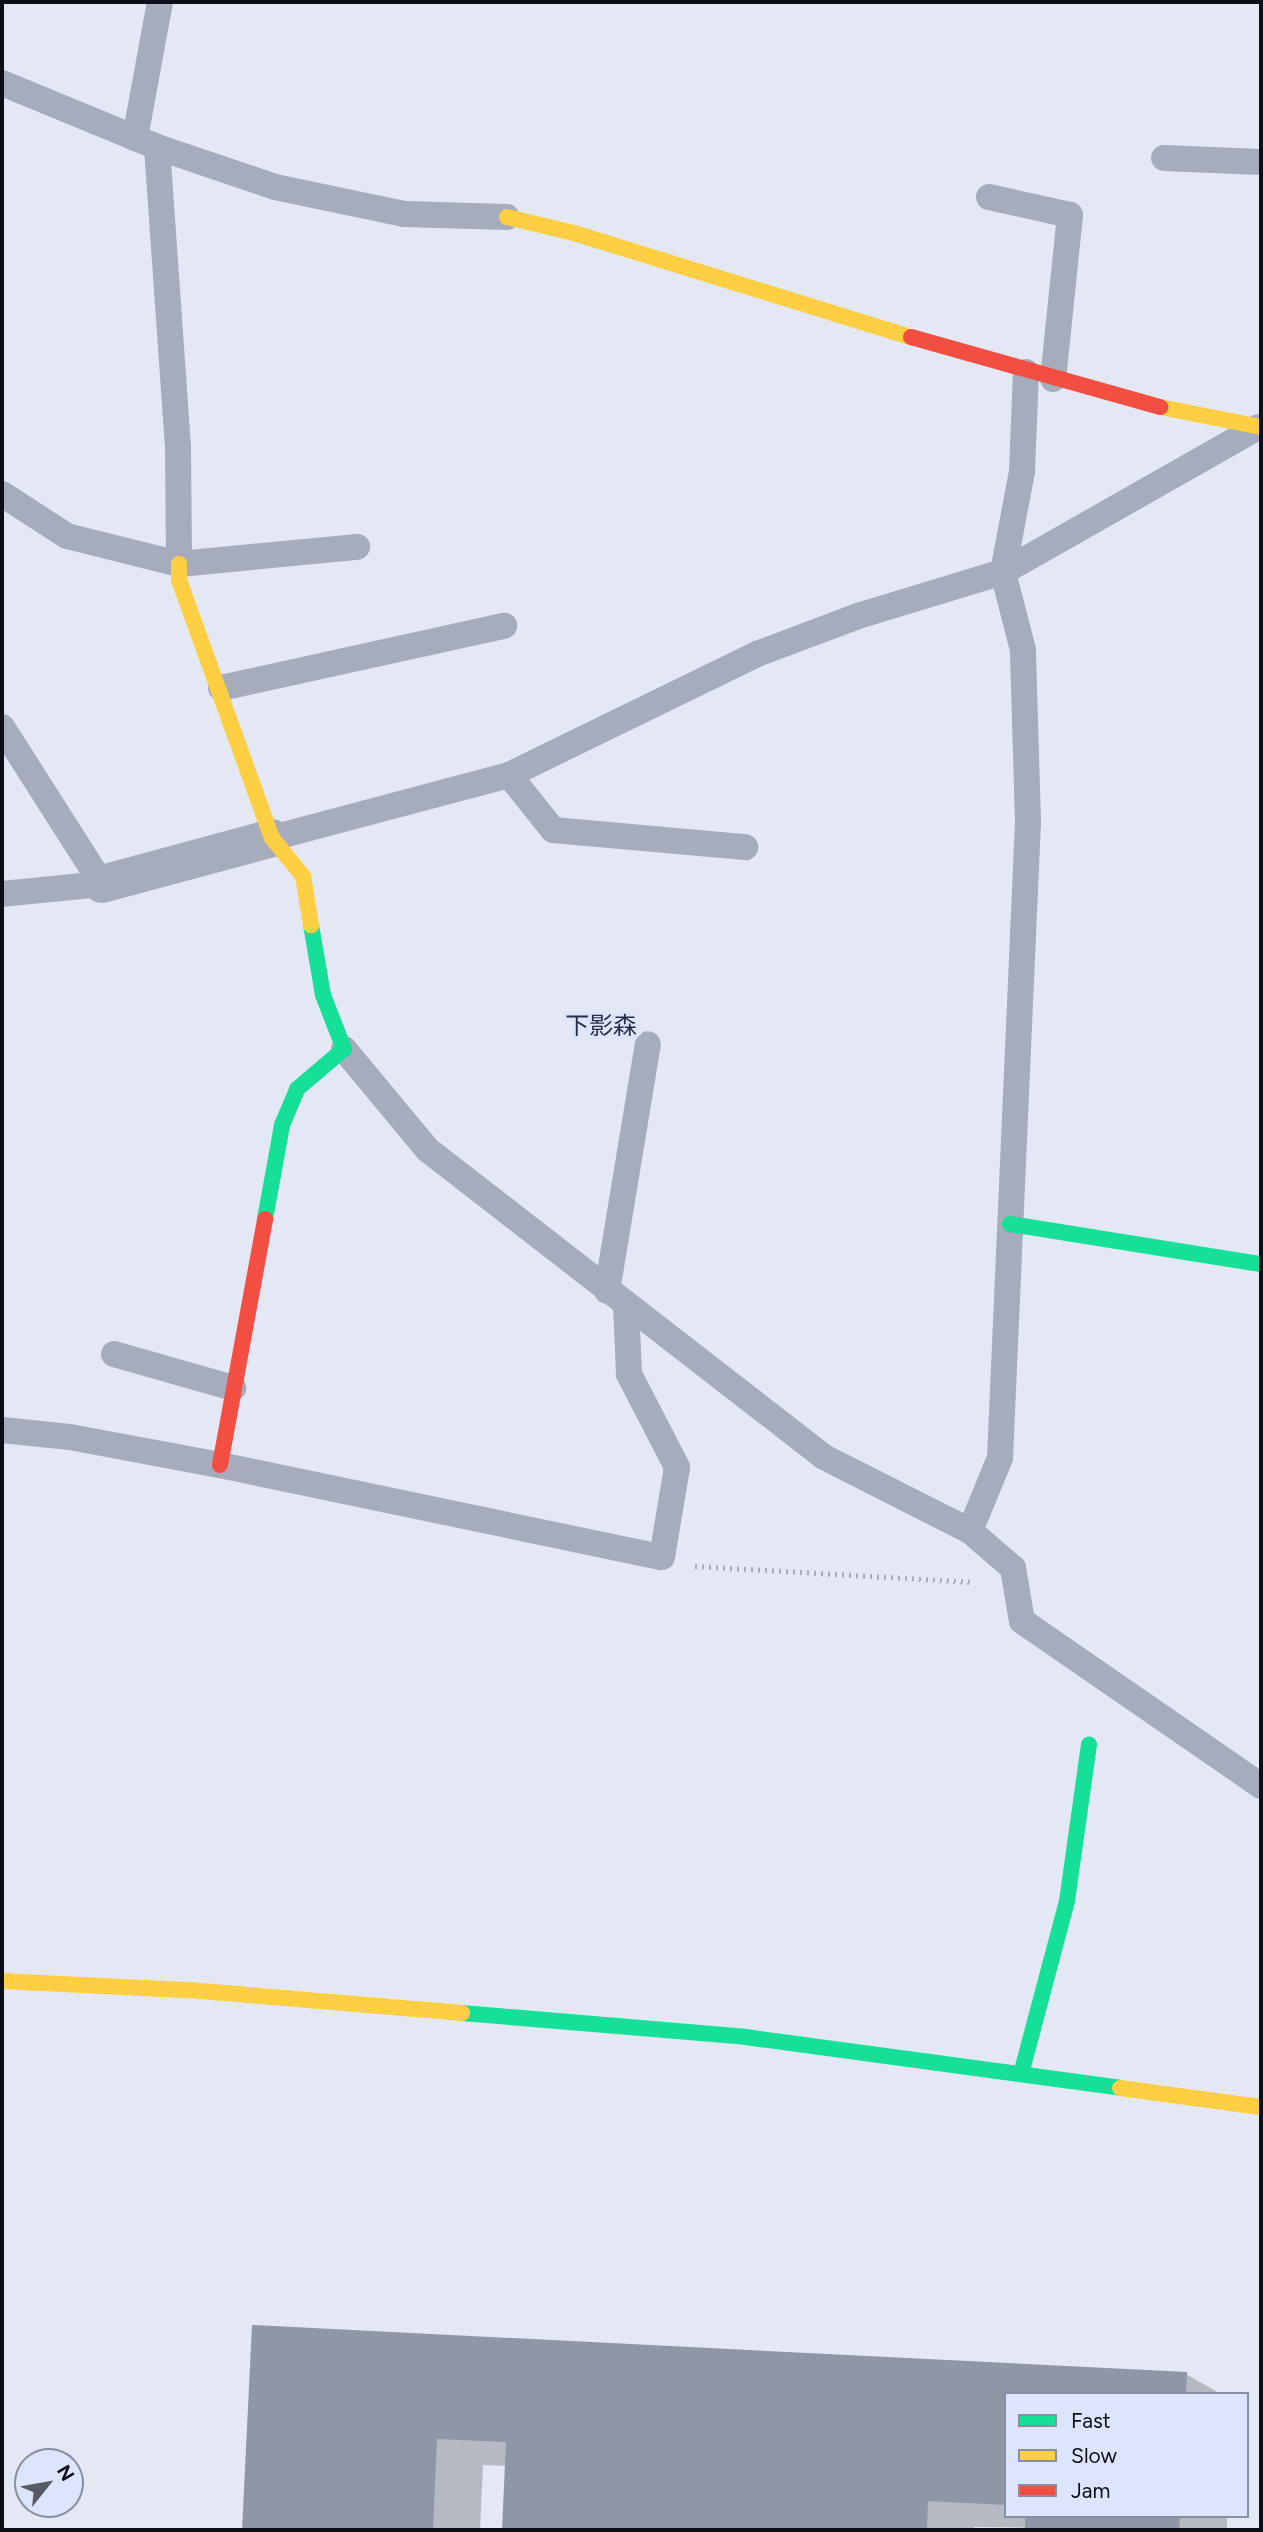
<!DOCTYPE html>
<html>
<head>
<meta charset="utf-8">
<style>
  body { margin:0 }
  #map { position:relative; width:1263px; height:2532px; overflow:hidden; background:#e3e8f4; font-family:Figtree,"Noto Sans JP",sans-serif }
  div>[style] { position:absolute }
  [style*='--x'] { left:calc(var(--x)*1px); top:calc(var(--y)*1px); width:calc(var(--w)*1px); rotate:calc(var(--a)*1deg) }
  .shadow>* { inset:0; background:#0003 }
  .building>* { inset:0; background:#8f96a6 }
  .path>* { height:4.5px; margin-top:-2.25px; transform-origin:0; background:repeating-linear-gradient(90deg,#a8acb8 0 2px,transparent 0 7px) }
  .lane>* { height:26px; margin:-13px; padding:0 13px; transform-origin:13px; border-radius:13px; background:#a6acbc }
  .street>* { height:38px; margin:-19px; padding:0 19px; transform-origin:19px; border-radius:19px; background:#a6acbc }
  .fast>* { height:16px; margin:-8px; padding:0 8px; transform-origin:8px; border-radius:8px; background:#16e098 }
  .slow>* { height:16px; margin:-8px; padding:0 8px; transform-origin:8px; border-radius:8px; background:#ffcf43 }
  .jam>* { height:16px; margin:-8px; padding:0 8px; transform-origin:8px; border-radius:8px; background:#f24e42 }
  span { translate:-50% -50%; white-space:nowrap; text-align:center; line-height:1.15; -webkit-text-stroke:7px #dce5fb; paint-order:stroke }
  .quarter-label { font-size:24px; color:#262e43 }
  .frame { position:absolute; inset:0; border:4px solid #0c0f18; pointer-events:none }
  .legend { position:absolute; left:1004px; top:2392px; width:245px; height:126px; box-sizing:border-box; background:#dce5fb; border:2px solid #898fa0; margin:0; padding:9px 12px; list-style:none; font-size:21px; color:#0c0f18 }
  .legend li { display:flex; align-items:center; gap:14px; height:35px }
  .legend b { width:35px; border:2px solid #898fa0 }
  .north { position:absolute; left:14px; top:2448px; width:70px; height:70px; box-sizing:border-box; background:#dce5fb; border:2px solid #898fa0; border-radius:50%; rotate:59deg; font-size:19px; font-weight:700; line-height:28px; text-align:center; color:#0c0f18 }
  .north::after { content:''; display:block; margin:auto; width:24px; height:32px; background:#575b65; clip-path:polygon(50% 0,100% 100%,50% 72%,0 100%) }
</style>
</head>
<body>
<div id="map">
  <div class="shadow">
    <i style="clip-path:polygon(253px 2327px,1186px 2374px,1221px 2394px,1006px 2394px,1006px 2516px,1227px 2516px,1227px 2530px,974px 2527px,974px 2530px,504px 2530px,507px 2466px,483px 2465px,480px 2530px,244px 2530px)"></i>
  </div>
  <div class="building">
    <i style="clip-path:polygon(252px 2325px,1187px 2372px,1186px 2394px,1006px 2394px,1006px 2505px,928px 2501px,927px 2530px,502px 2530px,506px 2442px,437px 2439px,433px 2530px,242px 2530px)"></i>
    <i style="clip-path:polygon(1025px 2516px,1180px 2516px,1179px 2530px,1025px 2530px)"></i>
  </div>
  <div class="path">
    <i style="--x:695;--y:1566;--w:278;--a:3.3"></i>
  </div>
  <div class="lane">
    <i style="--x:2;--y:83;--w:168;--a:22.4"></i>
    <i style="--x:157;--y:147;--w:125;--a:18.7"></i>
    <i style="--x:275;--y:187;--w:132;--a:11.8"></i>
    <i style="--x:404;--y:214;--w:103;--a:1.7"></i>
    <i style="--x:135;--y:138;--w:138;--a:-79.6"></i>
    <i style="--x:157;--y:147;--w:301;--a:86"></i>
    <i style="--x:178;--y:447;--w:117;--a:89.5"></i>
    <i style="--x:1164;--y:158;--w:97;--a:2.4"></i>
    <i style="--x:989;--y:197;--w:83;--a:12.5"></i>
    <i style="--x:1070;--y:215;--w:165;--a:95.9"></i>
    <i style="--x:2;--y:494;--w:77;--a:32.9"></i>
    <i style="--x:67;--y:536;--w:115;--a:14"></i>
    <i style="--x:179;--y:564;--w:179;--a:-5.5"></i>
    <i style="--x:221;--y:688;--w:290;--a:-12.4"></i>
    <i style="--x:2;--y:727;--w:186;--a:57.5"></i>
    <i style="--x:102;--y:884;--w:100;--a:174.3"></i>
    <i style="--x:509;--y:775;--w:70;--a:51.3"></i>
    <i style="--x:553;--y:830;--w:193;--a:5.1"></i>
    <i style="--x:272;--y:838;--w:245;--a:-14.9"></i>
    <i style="--x:509;--y:775;--w:276;--a:-26"></i>
    <i style="--x:757;--y:654;--w:108;--a:-20.6"></i>
    <i style="--x:858;--y:616;--w:152;--a:-16.9"></i>
    <i style="--x:1003;--y:572;--w:293;--a:-29.6"></i>
    <i style="--x:344;--y:1049;--w:131;--a:50.3"></i>
    <i style="--x:428;--y:1150;--w:501;--a:37.78"></i>
    <i style="--x:824;--y:1457;--w:164;--a:26.9"></i>
    <i style="--x:970;--y:1531;--w:57;--a:40.7"></i>
    <i style="--x:1013;--y:1568;--w:54;--a:80.4"></i>
    <i style="--x:1022;--y:1621;--w:290;--a:34.6"></i>
    <i style="--x:607;--y:1291;--w:250;--a:-80.6"></i>
    <i style="--x:114;--y:1354;--w:124;--a:15.9"></i>
    <i style="--x:2;--y:1430;--w:68;--a:5.9"></i>
    <i style="--x:70;--y:1437;--w:153;--a:10.6"></i>
    <i style="--x:220;--y:1465;--w:451;--a:11.8"></i>
    <i style="--x:662;--y:1557;--w:91;--a:-80.5"></i>
    <i style="--x:677;--y:1467;--w:105;--a:-117.3"></i>
    <i style="--x:629;--y:1374;--w:68;--a:-92.5"></i>
    <i style="--x:970;--y:1531;--w:79;--a:-67.7"></i>
    <i style="--x:1000;--y:1458;--w:637;--a:-87.48"></i>
    <i style="--x:1028;--y:822;--w:172;--a:-91.7"></i>
    <i style="--x:1023;--y:650;--w:81;--a:-104.4"></i>
    <i style="--x:1003;--y:572;--w:103;--a:-79.3"></i>
    <i style="--x:1022;--y:471;--w:99;--a:-87.7"></i>
  </div>
  <div class="street">
    <i style="--x:102;--y:884;--w:176;--a:-15.1"></i>
  </div>
  <div class="fast">
    <i style="--x:265;--y:1219;--w:96;--a:-79.7"></i>
    <i style="--x:282;--y:1125;--w:39;--a:-67"></i>
    <i style="--x:297;--y:1089;--w:62;--a:-40.4"></i>
    <i style="--x:344;--y:1049;--w:58;--a:-111.3"></i>
    <i style="--x:323;--y:995;--w:71;--a:-99.7"></i>
    <i style="--x:1010;--y:1224;--w:254;--a:9.1"></i>
    <i style="--x:462;--y:2013;--w:284;--a:4.8"></i>
    <i style="--x:745;--y:2037;--w:378;--a:7.7"></i>
    <i style="--x:1021;--y:2074;--w:179;--a:-75.1"></i>
    <i style="--x:1067;--y:1901;--w:158;--a:-82"></i>
  </div>
  <div class="slow">
    <i style="--x:507;--y:217;--w:69;--a:13.4"></i>
    <i style="--x:574;--y:233;--w:353;--a:17.2"></i>
    <i style="--x:1160;--y:407;--w:103;--a:11.2"></i>
    <i style="--x:179;--y:564;--w:16;--a:90"></i>
    <i style="--x:179;--y:580;--w:274;--a:70.2"></i>
    <i style="--x:272;--y:838;--w:49;--a:50.8"></i>
    <i style="--x:303;--y:876;--w:50;--a:80.7"></i>
    <i style="--x:2;--y:1981;--w:187;--a:2.8"></i>
    <i style="--x:189;--y:1990;--w:274;--a:4.8"></i>
    <i style="--x:1120;--y:2088;--w:142;--a:7.7"></i>
  </div>
  <div class="jam">
    <i style="--x:911;--y:337;--w:259;--a:15.7"></i>
    <i style="--x:220;--y:1465;--w:250;--a:-79.6"></i>
  </div>
  <div class="quarter-label">
    <span style="left:601px;top:1026px">下影森</span>
  </div>
  <div class="frame"></div>
  <ul class="legend">
  <li><b style="height:9px;background:#16e098"></b>Fast</li>
  <li><b style="height:9px;background:#ffcf43"></b>Slow</li>
  <li><b style="height:9px;background:#f24e42"></b>Jam</li>
  </ul>
  <div class="north">N</div>
</div>
</body>
</html>
